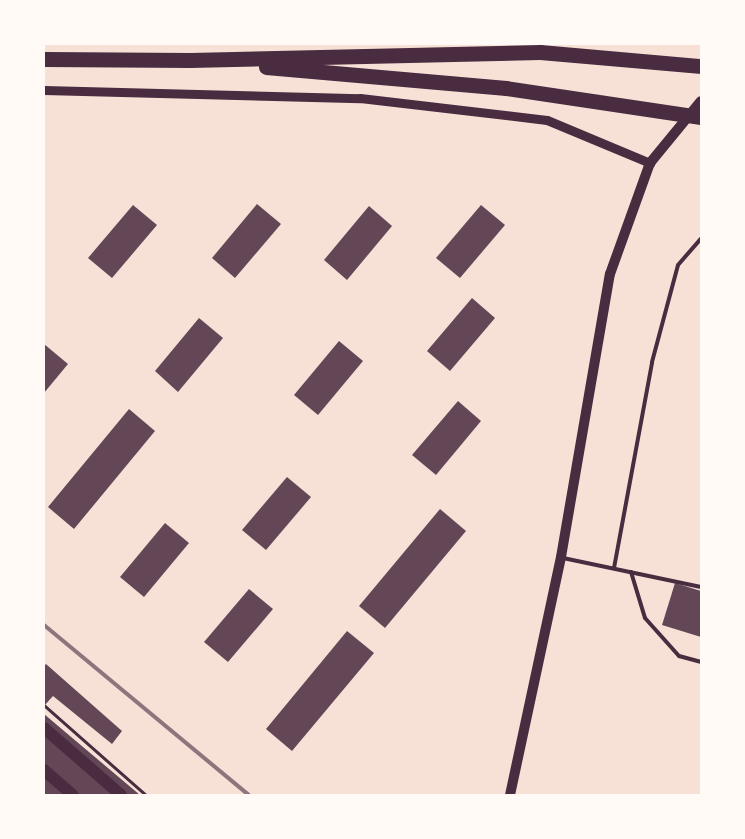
<!DOCTYPE html>
<html>
<head>
<meta charset="utf-8">
<style>
  body { margin:0 }
  #map { position:relative; width:745px; height:839px; overflow:hidden; background:#f7e1d7; font-family:Jost,sans-serif }
  div>[style] { position:absolute }
  [style*='--x'] { left:calc(var(--x)*1px); top:calc(var(--y)*1px); width:calc(var(--w)*1px); rotate:calc(var(--a)*1deg) }
  .building>* { inset:0; background:#644757 }
  .path>* { height:2.5px; margin:-1.25px; padding:0 1.25px; transform-origin:1.25px; border-radius:1.25px; background:#4a2c40 }
  .service>* { height:4px; margin:-2px; padding:0 2px; transform-origin:2px; border-radius:2px; background:#4a2c40 }
  .tertiary>* { height:9px; margin:-4.5px; padding:0 4.5px; transform-origin:4.5px; border-radius:4.5px; background:#4a2c40 }
  .secondary>* { height:10px; margin:-5px; padding:0 5px; transform-origin:5px; border-radius:5px; background:#4a2c40 }
  .primary>* { height:12px; margin:-6px; padding:0 6px; transform-origin:6px; border-radius:6px; background:#4a2c40 }
  .motorway>* { height:15px; margin:-7.5px; padding:0 7.5px; transform-origin:7.5px; border-radius:7.5px; background:#4a2c40 }
  .rail>* { height:4px; margin:-2px; padding:0 2px; transform-origin:2px; border-radius:2px; background:#8f747c }
  span { translate:-50% -50%; white-space:nowrap; text-align:center; line-height:1.15; -webkit-text-stroke:5px #fffaf5; paint-order:stroke }
  .frame { position:absolute; inset:0; border:45px solid #fffaf5; pointer-events:none }
</style>
</head>
<body>
<div id="map">
  <div class="building">
    <i style="clip-path:polygon(257px 204px,281px 224px,235px 278px,212px 258px)"></i>
    <i style="clip-path:polygon(133px 205px,157px 225px,112px 278px,88px 258px)"></i>
    <i style="clip-path:polygon(481px 205px,505px 225px,460px 278px,436px 258px)"></i>
    <i style="clip-path:polygon(369px 206px,392px 226px,347px 280px,324px 260px)"></i>
    <i style="clip-path:polygon(472px 298px,495px 318px,450px 371px,427px 351px)"></i>
    <i style="clip-path:polygon(199px 318px,223px 338px,178px 392px,155px 371px)"></i>
    <i style="clip-path:polygon(339px 341px,363px 361px,318px 415px,294px 395px)"></i>
    <i style="clip-path:polygon(44px 344px,68px 364px,44px 393px)"></i>
    <i style="clip-path:polygon(458px 401px,481px 421px,436px 475px,412px 455px)"></i>
    <i style="clip-path:polygon(129px 409px,155px 431px,74px 529px,48px 507px)"></i>
    <i style="clip-path:polygon(287px 477px,311px 497px,266px 550px,242px 530px)"></i>
    <i style="clip-path:polygon(440px 509px,466px 531px,385px 628px,359px 606px)"></i>
    <i style="clip-path:polygon(165px 523px,189px 543px,144px 597px,120px 577px)"></i>
    <i style="clip-path:polygon(675px 583px,701px 591px,701px 637px,662px 625px)"></i>
    <i style="clip-path:polygon(249px 589px,273px 609px,228px 662px,204px 642px)"></i>
    <i style="clip-path:polygon(347px 631px,374px 653px,292px 751px,266px 729px)"></i>
    <i style="clip-path:polygon(46px 664px,122px 731px,112px 744px,53px 696px,44px 706px,44px 666px)"></i>
    <i style="clip-path:polygon(44px 714px,70px 736px,140px 795px,44px 795px)"></i>
  </div>
  <div class="path">
    <i style="--x:44;--y:705;--w:136;--a:41.4"></i>
  </div>
  <div class="service">
    <i style="--x:563;--y:558;--w:141;--a:11.9"></i>
    <i style="--x:614;--y:568;--w:209;--a:-79.5"></i>
    <i style="--x:652;--y:362;--w:100;--a:-75"></i>
    <i style="--x:678;--y:265;--w:35;--a:-49"></i>
    <i style="--x:631;--y:572;--w:48;--a:73.1"></i>
    <i style="--x:645;--y:618;--w:51;--a:48.2"></i>
    <i style="--x:679;--y:656;--w:23;--a:15"></i>
  </div>
  <div class="tertiary">
    <i style="--x:44;--y:90;--w:316;--a:1.5"></i>
    <i style="--x:360;--y:98;--w:188;--a:6.7"></i>
    <i style="--x:547;--y:120;--w:112;--a:22.7"></i>
  </div>
  <div class="secondary">
    <i style="--x:510;--y:795;--w:243;--a:-77.9"></i>
    <i style="--x:561;--y:557;--w:287;--a:-80.2"></i>
    <i style="--x:610;--y:274;--w:118;--a:-70.2"></i>
    <i style="--x:650;--y:163;--w:80;--a:-50.6"></i>
  </div>
  <div class="primary">
    <i style="--x:44;--y:728;--w:102;--a:41"></i>
    <i style="--x:44;--y:770;--w:38;--a:41"></i>
  </div>
  <div class="motorway">
    <i style="--x:44;--y:59;--w:146;--a:0.4"></i>
    <i style="--x:190;--y:60;--w:350;--a:-1.3"></i>
    <i style="--x:540;--y:52;--w:162;--a:5"></i>
    <i style="--x:266;--y:67;--w:241;--a:5"></i>
    <i style="--x:506;--y:88;--w:197;--a:8.5"></i>
  </div>
  <div class="rail">
    <i style="--x:44;--y:625;--w:266;--a:39.7"></i>
  </div>
  <div class="frame"></div>
</div>
</body>
</html>
